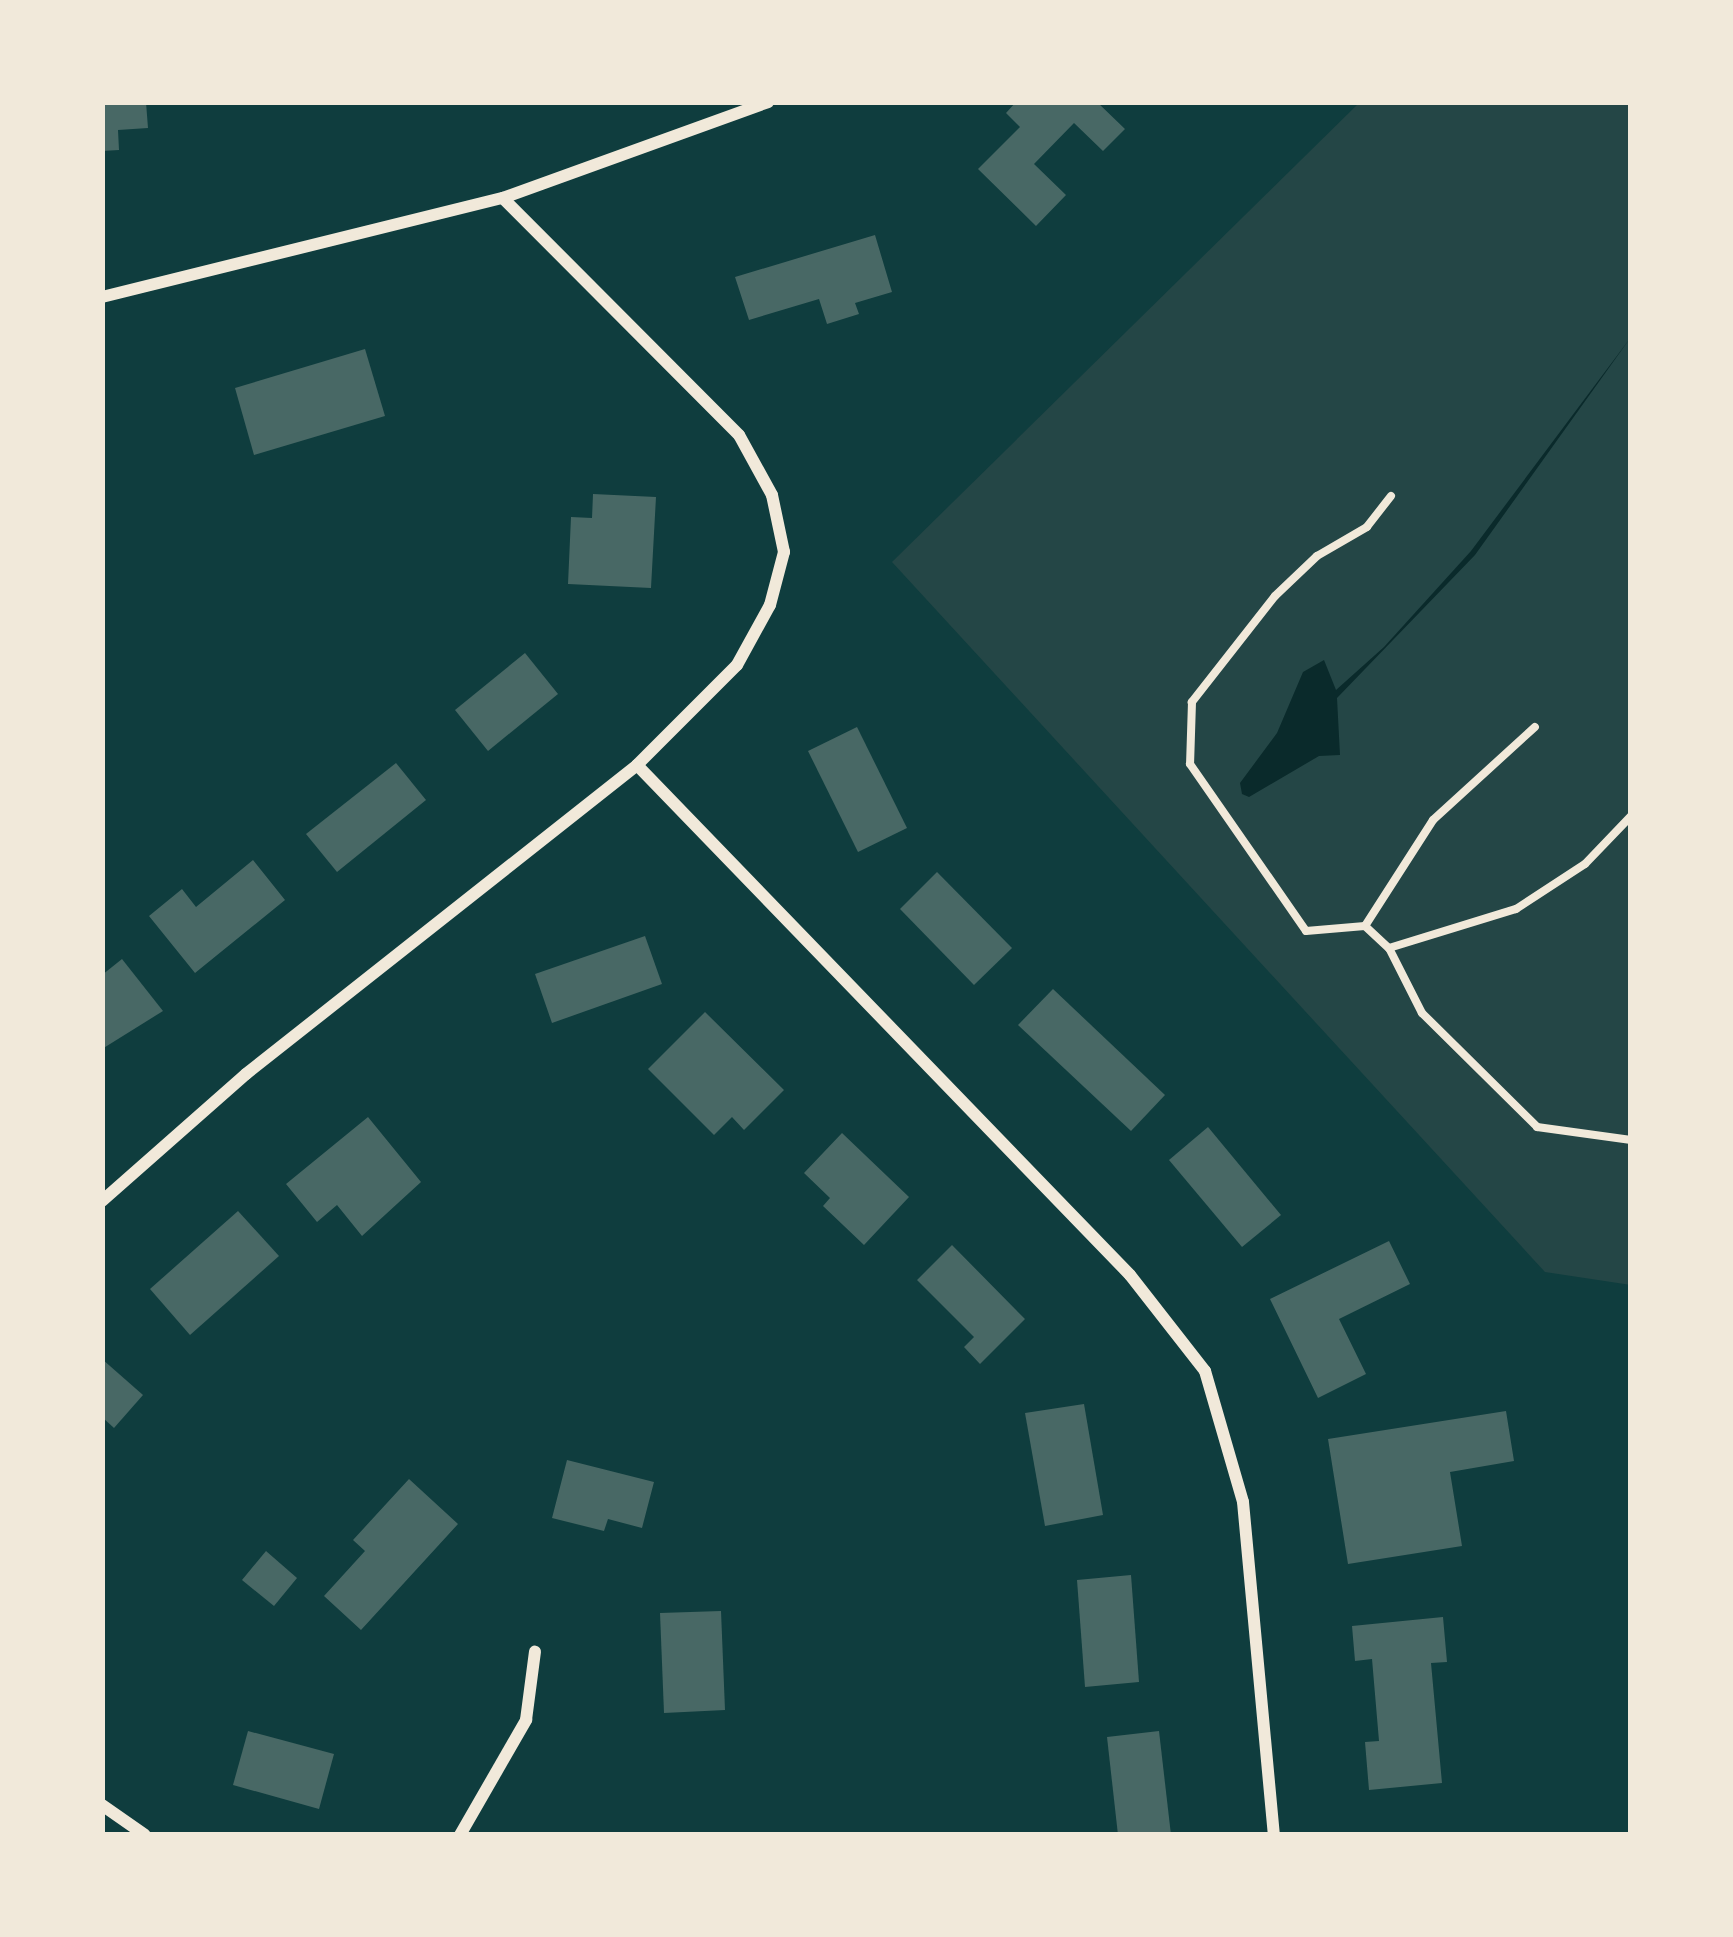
<!DOCTYPE html>
<html>
<head>
<meta charset="utf-8">
<style>
  body { margin:0 }
  #map { position:relative; width:1733px; height:1937px; overflow:hidden; background:#0f3d3e; font-family:"Crimson Pro",serif }
  div>[style] { position:absolute }
  [style*='--x'] { left:calc(var(--x)*1px); top:calc(var(--y)*1px); width:calc(var(--w)*1px); rotate:calc(var(--a)*1deg) }
  .green>* { inset:0; background:#244646 }
  .water>* { inset:0; background:#0a2a2b }
  .building>* { inset:0; background:#486865 }
  .service>* { height:8px; margin:-4px; padding:0 4px; transform-origin:4px; border-radius:4px; background:#f1e9da }
  .minor>* { height:12px; margin:-6px; padding:0 6px; transform-origin:6px; border-radius:6px; background:#f1e9da }
  span { translate:-50% -50%; white-space:nowrap; text-align:center; line-height:1.15; -webkit-text-stroke:12px #f1e9da; paint-order:stroke }
  .frame { position:absolute; inset:0; border:105px solid #f1e9da; pointer-events:none }
</style>
</head>
<body>
<div id="map">
  <div class="green">
    <i style="clip-path:polygon(1360px 102px,1631px 102px,1631px 1285px,1545px 1272px,892px 562px)"></i>
  </div>
  <div class="water">
    <i style="clip-path:polygon(1631px 337px,1475px 555px,1337px 698px,1340px 755px,1319px 756px,1249px 797px,1242px 794px,1240px 783px,1277px 733px,1303px 672px,1324px 660px,1336px 690px,1384px 647px,1471px 551px)"></i>
  </div>
  <div class="building">
    <i style="clip-path:polygon(102px 102px,146px 102px,148px 128px,118px 130px,119px 150px,102px 151px)"></i>
    <i style="clip-path:polygon(1016px 102px,1097px 102px,1125px 129px,1103px 151px,1074px 123px,1034px 164px,1066px 195px,1036px 226px,978px 169px,1020px 127px,1006px 113px)"></i>
    <i style="clip-path:polygon(875px 235px,892px 292px,855px 303px,859px 314px,827px 324px,819px 299px,749px 320px,735px 277px)"></i>
    <i style="clip-path:polygon(365px 349px,385px 416px,254px 455px,235px 388px)"></i>
    <i style="clip-path:polygon(593px 494px,656px 497px,651px 588px,568px 584px,571px 517px,592px 518px)"></i>
    <i style="clip-path:polygon(525px 653px,558px 694px,488px 751px,455px 710px)"></i>
    <i style="clip-path:polygon(857px 727px,907px 828px,858px 852px,808px 751px)"></i>
    <i style="clip-path:polygon(396px 763px,426px 800px,337px 872px,306px 834px)"></i>
    <i style="clip-path:polygon(253px 860px,285px 900px,195px 973px,149px 916px,182px 889px,196px 907px)"></i>
    <i style="clip-path:polygon(937px 872px,1012px 948px,974px 985px,900px 909px)"></i>
    <i style="clip-path:polygon(645px 936px,662px 984px,552px 1023px,535px 974px)"></i>
    <i style="clip-path:polygon(122px 959px,163px 1011px,102px 1049px,102px 975px)"></i>
    <i style="clip-path:polygon(1053px 989px,1165px 1095px,1131px 1131px,1018px 1025px)"></i>
    <i style="clip-path:polygon(705px 1012px,784px 1090px,744px 1130px,732px 1117px,714px 1135px,648px 1069px)"></i>
    <i style="clip-path:polygon(368px 1117px,421px 1182px,362px 1236px,337px 1205px,317px 1222px,286px 1184px)"></i>
    <i style="clip-path:polygon(1208px 1127px,1281px 1215px,1242px 1247px,1169px 1160px)"></i>
    <i style="clip-path:polygon(842px 1133px,909px 1197px,864px 1245px,823px 1206px,830px 1198px,804px 1173px)"></i>
    <i style="clip-path:polygon(238px 1211px,279px 1256px,190px 1335px,150px 1289px)"></i>
    <i style="clip-path:polygon(1389px 1241px,1410px 1284px,1339px 1319px,1366px 1374px,1318px 1398px,1270px 1299px)"></i>
    <i style="clip-path:polygon(952px 1245px,1025px 1319px,980px 1364px,964px 1347px,974px 1337px,917px 1280px)"></i>
    <i style="clip-path:polygon(102px 1359px,143px 1395px,114px 1428px,102px 1417px)"></i>
    <i style="clip-path:polygon(1084px 1404px,1103px 1515px,1045px 1526px,1025px 1413px)"></i>
    <i style="clip-path:polygon(1506px 1411px,1514px 1461px,1450px 1472px,1462px 1546px,1348px 1564px,1328px 1439px)"></i>
    <i style="clip-path:polygon(567px 1460px,654px 1482px,642px 1528px,608px 1519px,604px 1531px,552px 1518px)"></i>
    <i style="clip-path:polygon(409px 1479px,458px 1524px,361px 1630px,324px 1596px,365px 1551px,353px 1540px)"></i>
    <i style="clip-path:polygon(266px 1551px,297px 1578px,274px 1606px,242px 1580px)"></i>
    <i style="clip-path:polygon(1131px 1575px,1139px 1682px,1085px 1687px,1077px 1580px)"></i>
    <i style="clip-path:polygon(721px 1611px,725px 1710px,664px 1713px,660px 1613px)"></i>
    <i style="clip-path:polygon(1443px 1617px,1447px 1662px,1431px 1663px,1442px 1783px,1369px 1790px,1365px 1742px,1379px 1741px,1372px 1659px,1355px 1661px,1352px 1626px)"></i>
    <i style="clip-path:polygon(248px 1731px,334px 1754px,319px 1809px,233px 1785px)"></i>
    <i style="clip-path:polygon(1159px 1731px,1171px 1835px,1118px 1835px,1107px 1737px)"></i>
  </div>
  <div class="service">
    <i style="--x:1391;--y:496;--w:39;--a:128"></i>
    <i style="--x:1367;--y:527;--w:58;--a:149.9"></i>
    <i style="--x:1317;--y:556;--w:58;--a:136.4"></i>
    <i style="--x:1275;--y:596;--w:135;--a:128.1"></i>
    <i style="--x:1192;--y:702;--w:62;--a:91.8"></i>
    <i style="--x:1190;--y:764;--w:203;--a:55.2"></i>
    <i style="--x:1306;--y:931;--w:59;--a:-4.8"></i>
    <i style="--x:1365;--y:926;--w:33;--a:43"></i>
    <i style="--x:1389;--y:948;--w:73;--a:63.1"></i>
    <i style="--x:1422;--y:1013;--w:162;--a:44.7"></i>
    <i style="--x:1537;--y:1127;--w:95;--a:7.9"></i>
    <i style="--x:1365;--y:926;--w:126;--a:-57.3"></i>
    <i style="--x:1433;--y:820;--w:138;--a:-42.4"></i>
    <i style="--x:1389;--y:948;--w:133;--a:-17.1"></i>
    <i style="--x:1516;--y:909;--w:82;--a:-33.1"></i>
    <i style="--x:1585;--y:864;--w:66;--a:-46.2"></i>
  </div>
  <div class="minor">
    <i style="--x:102;--y:297;--w:413;--a:-13.9"></i>
    <i style="--x:503;--y:198;--w:282;--a:-19.9"></i>
    <i style="--x:637;--y:765;--w:709;--a:45.97"></i>
    <i style="--x:1130;--y:1275;--w:122;--a:52"></i>
    <i style="--x:1205;--y:1371;--w:136;--a:73.8"></i>
    <i style="--x:1243;--y:1502;--w:334;--a:84.7"></i>
    <i style="--x:102;--y:1201;--w:192;--a:-41.4"></i>
    <i style="--x:246;--y:1074;--w:498;--a:-38.3"></i>
    <i style="--x:637;--y:765;--w:141;--a:-45"></i>
    <i style="--x:737;--y:665;--w:68;--a:-61.2"></i>
    <i style="--x:770;--y:605;--w:55;--a:-75.2"></i>
    <i style="--x:784;--y:552;--w:58;--a:-101.9"></i>
    <i style="--x:772;--y:495;--w:68;--a:-118.8"></i>
    <i style="--x:739;--y:435;--w:334;--a:-134.9"></i>
    <i style="--x:102;--y:1805;--w:52;--a:34.9"></i>
    <i style="--x:460;--y:1835;--w:133;--a:-60.1"></i>
    <i style="--x:526;--y:1720;--w:69;--a:-82.5"></i>
  </div>
  <div class="frame"></div>
</div>
</body>
</html>
